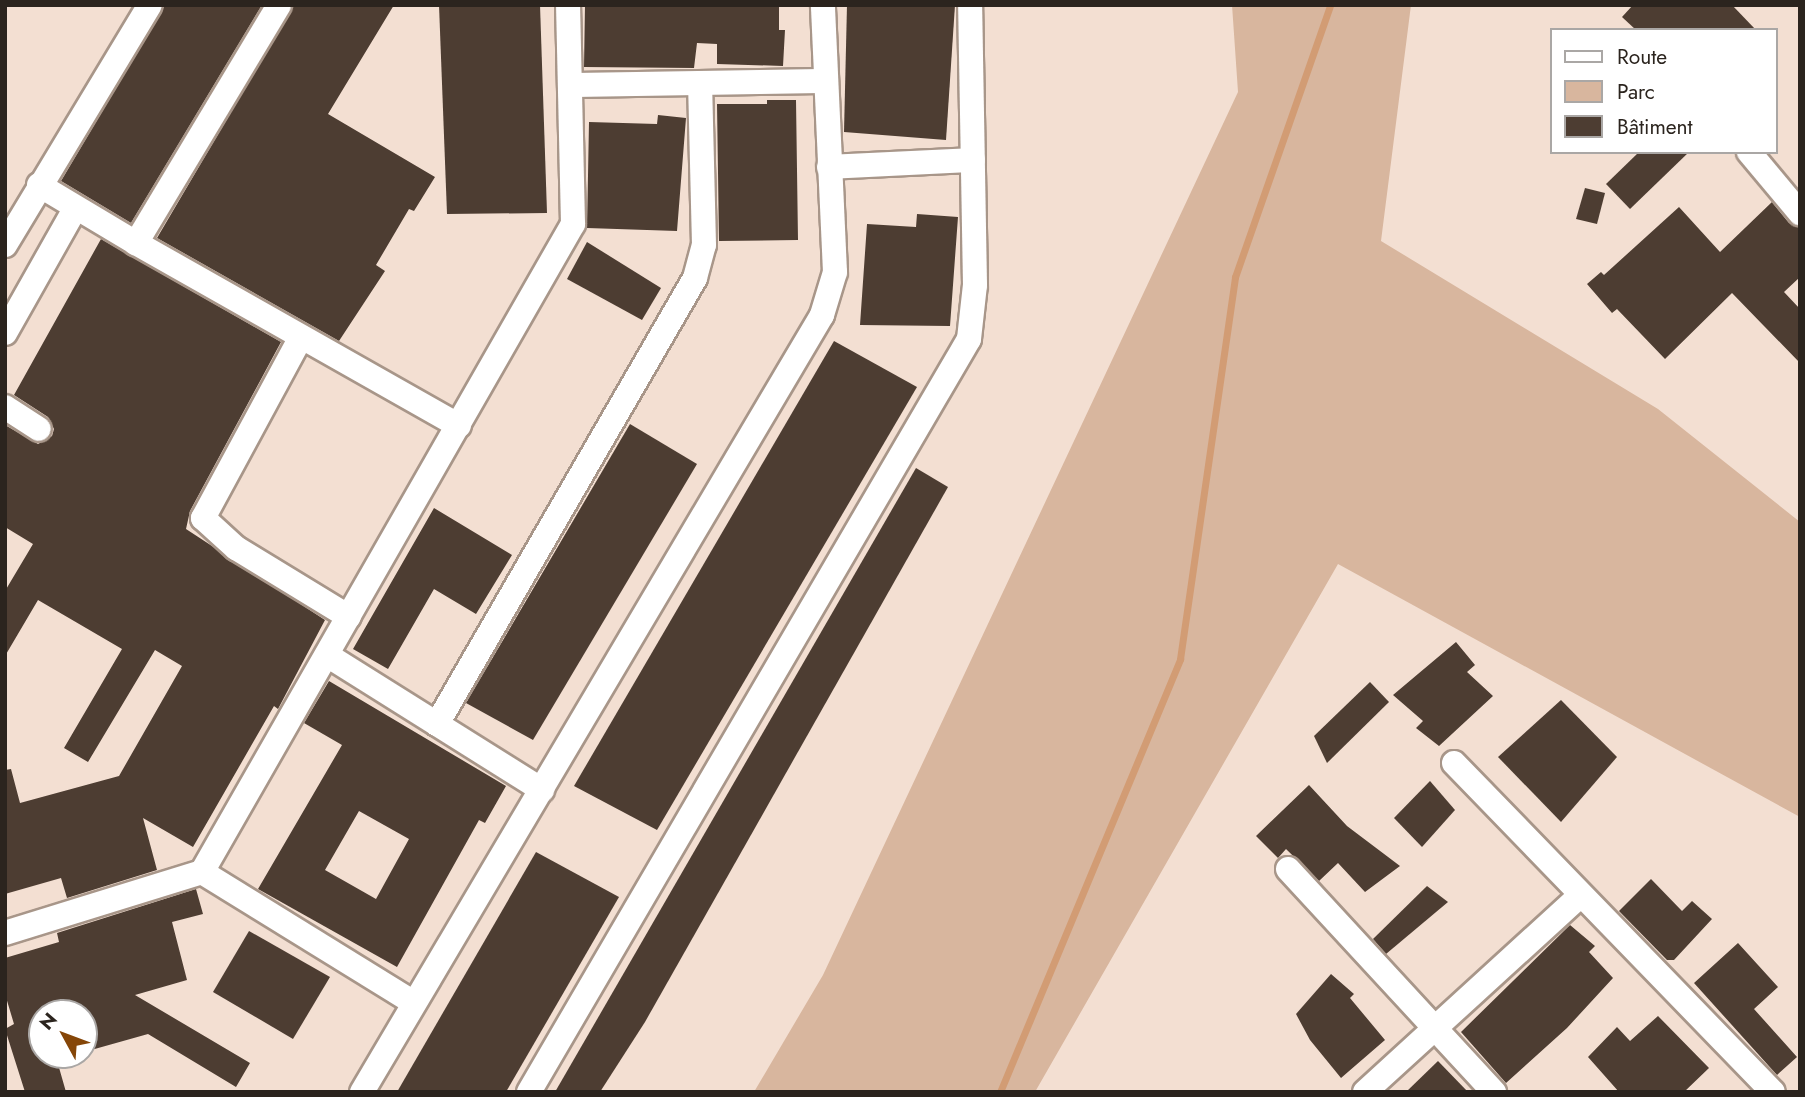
<!DOCTYPE html>
<html>
<head>
<meta charset="utf-8">
<style>
  body { margin:0 }
  #map { position:relative; width:1805px; height:1097px; overflow:hidden; background:#f3dfd2; font-family:Jost,sans-serif }
  div>[style] { position:absolute }
  [style*='--x'] { left:calc(var(--x)*1px); top:calc(var(--y)*1px); width:calc(var(--w)*1px); rotate:calc(var(--a)*1deg) }
  .green>* { inset:0; background:#d8b69e }
  .stream>* { height:7px; margin:-3.5px; padding:0 3.5px; transform-origin:3.5px; border-radius:3.5px; background:#d29c74 }
  .building>* { inset:0; background:#4d3d32 }
  .roads { filter:drop-shadow(2px 0 #a89689) drop-shadow(-2px 0 #a89689) drop-shadow(0 2px #a89689) drop-shadow(0 -2px #a89689) }
  .street>* { height:24px; margin:-12px; padding:0 12px; transform-origin:12px; border-radius:12px; background:#fff }
  span { translate:-50% -50%; white-space:nowrap; text-align:center; line-height:1.15; -webkit-text-stroke:7px #fff; paint-order:stroke }
  .frame { position:absolute; inset:0; border:7px solid #2b241e; pointer-events:none }
  .legend { position:absolute; left:1550px; top:28px; width:228px; height:126px; box-sizing:border-box; background:#fff; border:2px solid #aaa7a5; margin:0; padding:9px 12px; list-style:none; font-size:21px; color:#2b241e }
  .legend li { display:flex; align-items:center; gap:14px; height:35px }
  .legend b { width:35px; border:2px solid #aaa7a5 }
  .north { position:absolute; left:28px; top:999px; width:70px; height:70px; box-sizing:border-box; background:#fff; border:2px solid #aaa7a5; border-radius:50%; rotate:311deg; font-size:19px; font-weight:700; line-height:28px; text-align:center; color:#2b241e }
  .north::after { content:''; display:block; margin:auto; width:24px; height:32px; background:#854608; clip-path:polygon(50% 0,100% 100%,50% 72%,0 100%) }
</style>
</head>
<body>
<div id="map">
  <div class="green">
    <i style="clip-path:polygon(1232px 5px,1411px 5px,1381px 241px,1658px 409px,1800px 522px,1800px 817px,1338px 564px,1035px 1092px,754px 1092px,823px 975px,1238px 92px)"></i>
  </div>
  <div class="stream">
    <i style="--x:1000;--y:1092;--w:469;--a:-67.4"></i>
    <i style="--x:1180;--y:659;--w:386;--a:-81.8"></i>
    <i style="--x:1235;--y:277;--w:288;--a:-70.7"></i>
  </div>
  <div class="building">
    <i style="clip-path:polygon(165px 5px,262px 5px,131px 223px,61px 181px)"></i>
    <i style="clip-path:polygon(294px 5px,394px 5px,328px 114px,435px 177px,414px 211px,409px 209px,376px 265px,385px 271px,339px 341px,157px 238px)"></i>
    <i style="clip-path:polygon(439px 5px,540px 5px,547px 213px,447px 214px)"></i>
    <i style="clip-path:polygon(585px 5px,779px 5px,779px 30px,785px 30px,783px 66px,717px 64px,717px 44px,697px 43px,694px 68px,584px 67px)"></i>
    <i style="clip-path:polygon(847px 5px,955px 5px,946px 140px,844px 132px)"></i>
    <i style="clip-path:polygon(1633px 5px,1732px 5px,1756px 30px,1636px 30px,1622px 17px)"></i>
    <i style="clip-path:polygon(767px 100px,796px 100px,798px 240px,719px 241px,717px 104px,767px 104px)"></i>
    <i style="clip-path:polygon(658px 115px,686px 118px,677px 231px,587px 228px,589px 122px,657px 124px)"></i>
    <i style="clip-path:polygon(1639px 152px,1689px 152px,1630px 209px,1606px 184px)"></i>
    <i style="clip-path:polygon(1585px 188px,1605px 193px,1597px 224px,1576px 219px)"></i>
    <i style="clip-path:polygon(1772px 202px,1789px 223px,1800px 228px,1800px 277px,1784px 292px,1800px 309px,1800px 363px,1732px 293px,1665px 359px,1617px 309px,1612px 313px,1587px 284px,1601px 272px,1604px 275px,1679px 207px,1720px 252px)"></i>
    <i style="clip-path:polygon(917px 214px,958px 217px,950px 326px,860px 325px,867px 224px,916px 227px)"></i>
    <i style="clip-path:polygon(101px 239px,281px 342px,190px 511px,186px 529px,325px 620px,278px 709px,274px 706px,193px 847px,143px 818px,157px 870px,67px 898px,61px 878px,5px 894px,5px 770px,11px 769px,20px 803px,119px 776px,182px 666px,155px 650px,88px 762px,64px 748px,122px 649px,38px 600px,5px 656px,5px 591px,33px 544px,5px 527px,5px 425px,38px 444px,52px 436px,54px 429px,48px 417px,14px 395px)"></i>
    <i style="clip-path:polygon(587px 242px,661px 288px,642px 320px,567px 279px)"></i>
    <i style="clip-path:polygon(834px 341px,917px 387px,657px 830px,574px 786px)"></i>
    <i style="clip-path:polygon(630px 424px,697px 464px,533px 740px,466px 703px)"></i>
    <i style="clip-path:polygon(916px 468px,948px 487px,645px 1022px,600px 1092px,555px 1092px)"></i>
    <i style="clip-path:polygon(434px 508px,512px 555px,476px 614px,434px 589px,388px 669px,353px 649px)"></i>
    <i style="clip-path:polygon(1456px 642px,1475px 665px,1467px 672px,1493px 696px,1439px 746px,1416px 728px,1423px 721px,1393px 695px)"></i>
    <i style="clip-path:polygon(evenodd,329px 681px,506px 786px,485px 823px,479px 820px,397px 967px,258px 889px,342px 745px,304px 723px,329px 681px,359px 811px,409px 839px,376px 899px,325px 870px,359px 811px)"></i>
    <i style="clip-path:polygon(1370px 682px,1389px 702px,1327px 763px,1314px 736px)"></i>
    <i style="clip-path:polygon(1561px 700px,1617px 757px,1561px 822px,1498px 757px)"></i>
    <i style="clip-path:polygon(1430px 781px,1455px 810px,1422px 847px,1394px 818px)"></i>
    <i style="clip-path:polygon(1309px 785px,1347px 826px,1400px 866px,1365px 892px,1338px 863px,1319px 881px,1286px 849px,1278px 858px,1256px 836px)"></i>
    <i style="clip-path:polygon(536px 852px,619px 897px,506px 1092px,397px 1092px)"></i>
    <i style="clip-path:polygon(1651px 879px,1682px 911px,1692px 901px,1712px 919px,1674px 960px,1667px 960px,1619px 911px)"></i>
    <i style="clip-path:polygon(1427px 886px,1448px 902px,1386px 954px,1373px 939px)"></i>
    <i style="clip-path:polygon(196px 889px,203px 914px,172px 922px,187px 980px,135px 995px,250px 1063px,236px 1087px,148px 1034px,84px 1052px,84px 1013px,42px 1013px,42px 1061px,56px 1057px,66px 1092px,25px 1092px,5px 1029px,14px 1024px,5px 994px,5px 958px,59px 942px,57px 933px)"></i>
    <i style="clip-path:polygon(1570px 925px,1595px 946px,1589px 952px,1613px 978px,1567px 1028px,1506px 1083px,1461px 1032px)"></i>
    <i style="clip-path:polygon(249px 931px,330px 977px,293px 1039px,213px 992px)"></i>
    <i style="clip-path:polygon(1738px 943px,1778px 987px,1754px 1009px,1797px 1057px,1777px 1075px,1694px 983px)"></i>
    <i style="clip-path:polygon(1331px 974px,1354px 994px,1350px 998px,1385px 1040px,1341px 1078px,1310px 1040px,1296px 1014px)"></i>
    <i style="clip-path:polygon(1658px 1016px,1709px 1068px,1684px 1092px,1619px 1092px,1588px 1057px,1617px 1027px,1630px 1041px)"></i>
    <i style="clip-path:polygon(1438px 1061px,1468px 1092px,1406px 1092px)"></i>
  </div>
  <div class="roads">
    <div class="street">
      <i style="--x:279;--y:5;--w:278;--a:121"></i>
      <i style="--x:136;--y:243;--w:371;--a:29.5"></i>
      <i style="--x:571;--y:85;--w:254;--a:-0.9"></i>
      <i style="--x:1749;--y:152;--w:80;--a:50.1"></i>
      <i style="--x:829;--y:167;--w:144;--a:-2.8"></i>
      <i style="--x:39;--y:185;--w:113;--a:30.9"></i>
      <i style="--x:5;--y:245;--w:280;--a:-58.9"></i>
      <i style="--x:5;--y:333;--w:142;--a:-60.6"></i>
      <i style="--x:301;--y:337;--w:206;--a:118.4"></i>
      <i style="--x:203;--y:518;--w:45;--a:42.3"></i>
      <i style="--x:236;--y:548;--w:132;--a:31.4"></i>
      <i style="--x:5;--y:407;--w:40;--a:32.9"></i>
      <i style="--x:327;--y:655;--w:254;--a:32.1"></i>
      <i style="--x:437;--y:724;--w:515;--a:-59.95"></i>
      <i style="--x:695;--y:278;--w:34;--a:-75"></i>
      <i style="--x:704;--y:245;--w:162;--a:-91.4"></i>
      <i style="--x:1454;--y:763;--w:458;--a:45.9"></i>
      <i style="--x:1288;--y:869;--w:304;--a:47.3"></i>
      <i style="--x:202;--y:872;--w:249;--a:31.7"></i>
      <i style="--x:5;--y:933;--w:206;--a:-17.2"></i>
      <i style="--x:202;--y:872;--w:747;--a:-60.21"></i>
      <i style="--x:573;--y:224;--w:219;--a:-91.3"></i>
      <i style="--x:362;--y:1092;--w:903;--a:-59.37"></i>
      <i style="--x:822;--y:315;--w:45;--a:-73.2"></i>
      <i style="--x:835;--y:272;--w:267;--a:-92.6"></i>
      <i style="--x:529;--y:1092;--w:872;--a:-59.7"></i>
      <i style="--x:969;--y:339;--w:54;--a:-83.7"></i>
      <i style="--x:975;--y:285;--w:280;--a:-91"></i>
      <i style="--x:1365;--y:1092;--w:292;--a:-42.4"></i>
    </div>
  </div>
  <div class="frame"></div>
  <ul class="legend">
  <li><b style="height:9px;background:#fff"></b>Route</li>
  <li><b style="height:19px;background:#d8b69e"></b>Parc</li>
  <li><b style="height:19px;background:#4d3d32"></b>Bâtiment</li>
  </ul>
  <div class="north">N</div>
</div>
</body>
</html>
